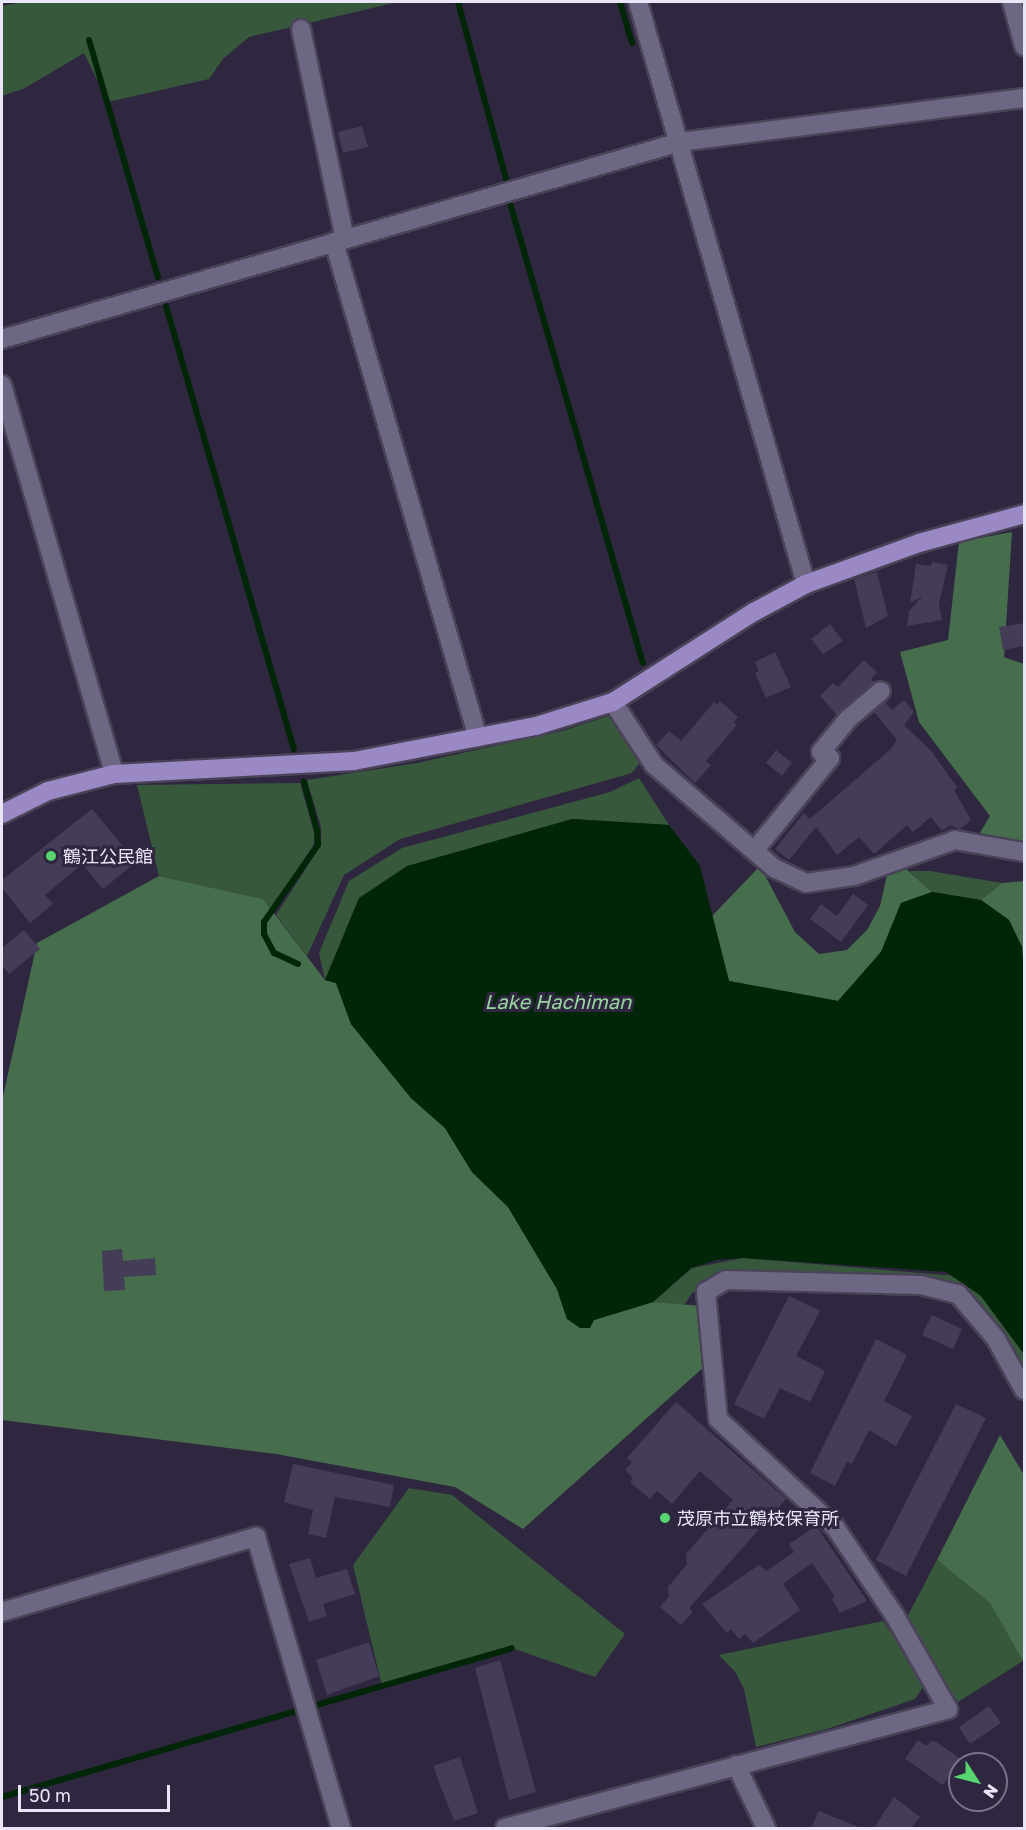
<!DOCTYPE html>
<html>
<head>
<meta charset="utf-8">
<style>
  body { margin:0 }
  #map { position:relative; width:1026px; height:1830px; overflow:hidden; background:#2e273f; font-family:"Golos Text","Noto Sans JP",sans-serif }
  div>[style] { position:absolute }
  [style*='--x'] { left:calc(var(--x)*1px); top:calc(var(--y)*1px); width:calc(var(--w)*1px); rotate:calc(var(--a)*1deg) }
  .green>* { inset:0; background:#38583c }
  .forest>* { inset:0; background:#476e4c }
  .water>* { inset:0; background:#002507 }
  .stream>* { height:6px; margin:-3px; padding:0 3px; transform-origin:3px; border-radius:3px; background:#002507 }
  .building>* { inset:0; background:#453d58 }
  .roads { filter:drop-shadow(2px 0 #494357) drop-shadow(-2px 0 #494357) drop-shadow(0 2px #494357) drop-shadow(0 -2px #494357) }
  .minor>* { height:18px; margin:-9px; padding:0 9px; transform-origin:9px; border-radius:9px; background:#6e6783 }
  .major>* { height:18px; margin:-9px; padding:0 9px; transform-origin:9px; border-radius:9px; background:#9b89c6 }
  .dots>* { width:16px; height:16px; translate:-50% -50%; box-sizing:border-box; border:3px solid #2e273f; border-radius:50% }
  span { translate:-50% -50%; white-space:nowrap; text-align:center; line-height:1.15; -webkit-text-stroke:6px #2e273f; paint-order:stroke }
  .poi-label { font-size:18px; color:#eae6f7 }
  .left { translate:0 -50%; text-align:left }
  .water-label { font-size:20px; color:#98d69f; font-style:italic }
  .frame { position:absolute; inset:0; border:3px solid #eae6f7; pointer-events:none }
  .north { position:absolute; left:948px; top:1752px; width:60px; height:60px; box-sizing:border-box; background:#2e273f; border:2px solid #797389; border-radius:50%; rotate:126deg; font-size:16px; font-weight:700; line-height:24px; text-align:center; color:#eae6f7 }
  .north::after { content:''; display:block; margin:auto; width:21px; height:27px; background:#57d570; clip-path:polygon(50% 0,100% 100%,50% 72%,0 100%) }
  .scale { position:absolute; left:18px; top:1785px; width:152px; height:27px; box-sizing:border-box; border:3px solid #eae6f7; border-top:0; padding-left:8px; font-size:18px; line-height:21px; white-space:nowrap; color:#eae6f7; -webkit-text-stroke:4px #2e273f; paint-order:stroke }
</style>
</head>
<body>
<div id="map">
  <div class="green">
    <i style="clip-path:polygon(23px 2px,398px 2px,249px 37px,223px 59px,209px 79px,108px 102px,84px 53px,25px 88px,2px 96px,2px 6px)"></i>
    <i style="clip-path:polygon(608px 716px,639px 753px,640px 762px,632px 773px,400px 839px,344px 875px,307px 956px,276px 915px,321px 845px,321px 827px,307px 780px,417px 763px,562px 731px)"></i>
    <i style="clip-path:polygon(639px 778px,669px 825px,572px 819px,359px 899px,325px 980px,319px 953px,349px 881px,402px 848px,610px 792px)"></i>
    <i style="clip-path:polygon(300px 783px,315px 836px,313px 846px,271px 909px,263px 899px,159px 876px,137px 785px)"></i>
    <i style="clip-path:polygon(909px 871px,930px 871px,1002px 883px,981px 900px,932px 892px)"></i>
    <i style="clip-path:polygon(743px 1258px,956px 1276px,981px 1296px,1024px 1354px,1024px 1379px,964px 1292px,730px 1273px,692px 1293px,684px 1305px,653px 1302px,692px 1268px)"></i>
    <i style="clip-path:polygon(409px 1488px,452px 1495px,625px 1634px,595px 1677px,512px 1648px,382px 1686px,353px 1565px)"></i>
    <i style="clip-path:polygon(937px 1560px,990px 1603px,1023px 1661px,958px 1702px,905px 1621px)"></i>
    <i style="clip-path:polygon(883px 1621px,925px 1684px,915px 1699px,827px 1729px,756px 1747px,744px 1689px,736px 1673px,719px 1655px)"></i>
  </div>
  <div class="forest">
    <i style="clip-path:polygon(1012px 532px,1004px 657px,1024px 664px,1024px 847px,978px 836px,990px 816px,919px 722px,900px 652px,948px 640px,959px 542px)"></i>
    <i style="clip-path:polygon(760px 866px,795px 932px,819px 954px,847px 950px,867px 930px,880px 906px,887px 875px,905px 868px,932px 892px,901px 903px,881px 952px,838px 1001px,729px 981px,712px 916px)"></i>
    <i style="clip-path:polygon(159px 876px,263px 899px,325px 980px,336px 983px,351px 1024px,411px 1098px,445px 1128px,472px 1172px,508px 1207px,557px 1289px,567px 1319px,594px 1320px,653px 1302px,702px 1306px,705px 1366px,523px 1529px,455px 1487px,276px 1454px,2px 1420px,2px 1101px,37px 943px)"></i>
    <i style="clip-path:polygon(1024px 881px,1024px 975px,1022px 947px,1009px 920px,981px 900px,1002px 883px)"></i>
    <i style="clip-path:polygon(1000px 1435px,1024px 1475px,1024px 1663px,990px 1603px,937px 1560px)"></i>
  </div>
  <div class="water">
    <i style="clip-path:polygon(572px 819px,669px 825px,700px 866px,729px 981px,838px 1001px,881px 952px,901px 903px,932px 892px,981px 900px,1009px 920px,1022px 947px,1024px 975px,1024px 1354px,981px 1296px,946px 1272px,743px 1258px,717px 1260px,691px 1268px,653px 1302px,594px 1320px,590px 1328px,580px 1328px,567px 1319px,557px 1289px,508px 1207px,472px 1172px,445px 1128px,411px 1098px,351px 1024px,336px 983px,325px 980px,359px 898px,407px 866px)"></i>
  </div>
  <div class="stream">
    <i style="--x:458;--y:2;--w:191;--a:74.8"></i>
    <i style="--x:620;--y:2;--w:43;--a:73.7"></i>
    <i style="--x:89;--y:40;--w:247;--a:73.8"></i>
    <i style="--x:508;--y:196;--w:486;--a:73.9"></i>
    <i style="--x:166;--y:306;--w:461;--a:73.9"></i>
    <i style="--x:298;--y:964;--w:26;--a:-155"></i>
    <i style="--x:274;--y:953;--w:21;--a:-118"></i>
    <i style="--x:264;--y:934;--w:12;--a:-90"></i>
    <i style="--x:264;--y:922;--w:94;--a:-55"></i>
    <i style="--x:318;--y:845;--w:15;--a:-94"></i>
    <i style="--x:317;--y:830;--w:50;--a:-105.2"></i>
    <i style="--x:313;--y:1706;--w:207;--a:-16.2"></i>
    <i style="--x:2;--y:1797;--w:306;--a:-16.3"></i>
  </div>
  <div class="building">
    <i style="clip-path:polygon(362px 126px,368px 147px,343px 153px,338px 132px)"></i>
    <i style="clip-path:polygon(932px 562px,948px 565px,939px 604px,942px 620px,907px 626px,909px 611px,923px 596px,910px 603px,916px 564px,931px 566px)"></i>
    <i style="clip-path:polygon(877px 572px,888px 616px,866px 628px,854px 579px)"></i>
    <i style="clip-path:polygon(1024px 623px,1024px 646px,1003px 650px,999px 627px)"></i>
    <i style="clip-path:polygon(830px 624px,843px 641px,823px 654px,811px 639px)"></i>
    <i style="clip-path:polygon(775px 652px,791px 687px,766px 698px,755px 673px,759px 671px,755px 662px)"></i>
    <i style="clip-path:polygon(864px 660px,877px 672px,871px 679px,874px 682px,837px 715px,820px 696px,833px 683px,838px 687px)"></i>
    <i style="clip-path:polygon(904px 700px,914px 712px,904px 725px,932px 752px,957px 787px,954px 790px,971px 820px,960px 829px,950px 825px,942px 831px,931px 817px,913px 832px,907px 825px,874px 854px,859px 837px,837px 855px,816px 827px,789px 860px,775px 849px,804px 813px,810px 819px,891px 749px,897px 740px,874px 712px,885px 702px,892px 710px)"></i>
    <i style="clip-path:polygon(720px 701px,738px 717px,734px 722px,737px 725px,706px 761px,711px 765px,695px 783px,656px 745px,669px 731px,681px 741px,714px 702px,717px 705px)"></i>
    <i style="clip-path:polygon(776px 750px,792px 763px,782px 776px,766px 763px)"></i>
    <i style="clip-path:polygon(92px 809px,136px 862px,103px 889px,82px 864px,45px 895px,53px 904px,30px 923px,2px 888px,2px 880px)"></i>
    <i style="clip-path:polygon(853px 894px,868px 905px,841px 942px,810px 919px,821px 904px,837px 916px)"></i>
    <i style="clip-path:polygon(24px 930px,40px 949px,9px 974px,2px 965px,2px 948px)"></i>
    <i style="clip-path:polygon(122px 1249px,123px 1261px,155px 1258px,156px 1275px,124px 1277px,125px 1290px,104px 1291px,102px 1251px)"></i>
    <i style="clip-path:polygon(789px 1296px,820px 1311px,796px 1356px,825px 1371px,810px 1402px,780px 1388px,764px 1419px,734px 1404px)"></i>
    <i style="clip-path:polygon(932px 1315px,962px 1329px,953px 1349px,922px 1335px)"></i>
    <i style="clip-path:polygon(876px 1339px,907px 1355px,884px 1401px,912px 1416px,896px 1446px,869px 1430px,852px 1464px,847px 1462px,835px 1486px,810px 1473px)"></i>
    <i style="clip-path:polygon(676px 1402px,786px 1499px,689px 1608px,693px 1612px,681px 1625px,660px 1607px,669px 1596px,668px 1587px,687px 1564px,686px 1554px,733px 1500px,700px 1471px,672px 1504px,657px 1491px,650px 1499px,630px 1482px,633px 1478px,625px 1470px,632px 1462px,627px 1458px)"></i>
    <i style="clip-path:polygon(956px 1404px,986px 1418px,906px 1576px,876px 1560px)"></i>
    <i style="clip-path:polygon(293px 1464px,394px 1485px,390px 1507px,335px 1497px,326px 1538px,308px 1534px,313px 1510px,284px 1502px)"></i>
    <i style="clip-path:polygon(816px 1526px,867px 1601px,840px 1613px,832px 1599px,835px 1597px,812px 1563px,783px 1584px,800px 1610px,753px 1643px,745px 1634px,739px 1639px,731px 1629px,727px 1633px,702px 1604px,759px 1565px,766px 1571px,794px 1552px,789px 1544px)"></i>
    <i style="clip-path:polygon(310px 1558px,316px 1578px,347px 1569px,355px 1594px,323px 1604px,327px 1616px,309px 1622px,289px 1564px)"></i>
    <i style="clip-path:polygon(369px 1642px,379px 1676px,327px 1695px,316px 1660px)"></i>
    <i style="clip-path:polygon(500px 1660px,536px 1792px,509px 1800px,475px 1668px)"></i>
    <i style="clip-path:polygon(989px 1706px,1001px 1723px,970px 1744px,959px 1727px)"></i>
    <i style="clip-path:polygon(918px 1740px,927px 1746px,931px 1741px,936px 1742px,961px 1759px,943px 1785px,905px 1759px)"></i>
    <i style="clip-path:polygon(460px 1757px,478px 1813px,454px 1821px,433px 1766px)"></i>
    <i style="clip-path:polygon(894px 1797px,920px 1817px,911px 1828px,874px 1828px)"></i>
    <i style="clip-path:polygon(819px 1811px,861px 1828px,811px 1828px)"></i>
  </div>
  <div class="roads">
    <div class="minor">
      <i style="--x:638;--y:2;--w:606;--a:73.9"></i>
      <i style="--x:1012;--y:2;--w:46;--a:74.7"></i>
      <i style="--x:301;--y:29;--w:215;--a:78.2"></i>
      <i style="--x:334;--y:242;--w:516;--a:73.81"></i>
      <i style="--x:2;--y:339;--w:706;--a:-16.2"></i>
      <i style="--x:680;--y:142;--w:347;--a:-7.3"></i>
      <i style="--x:2;--y:385;--w:405;--a:73.9"></i>
      <i style="--x:613;--y:702;--w:75;--a:56.9"></i>
      <i style="--x:654;--y:765;--w:158;--a:40.6"></i>
      <i style="--x:774;--y:868;--w:35;--a:25"></i>
      <i style="--x:806;--y:883;--w:49;--a:-8.3"></i>
      <i style="--x:854;--y:876;--w:107;--a:-19.6"></i>
      <i style="--x:955;--y:840;--w:70;--a:9.9"></i>
      <i style="--x:754;--y:851;--w:120;--a:-50.7"></i>
      <i style="--x:830;--y:758;--w:11;--a:-146"></i>
      <i style="--x:821;--y:752;--w:43;--a:-50.7"></i>
      <i style="--x:848;--y:719;--w:43;--a:-40.3"></i>
      <i style="--x:2;--y:1612;--w:265;--a:-16.5"></i>
      <i style="--x:256;--y:1537;--w:303;--a:73.7"></i>
      <i style="--x:736;--y:1765;--w:70;--a:64.5"></i>
      <i style="--x:505;--y:1828;--w:459;--a:-15"></i>
      <i style="--x:948;--y:1709;--w:107;--a:-119.7"></i>
      <i style="--x:895;--y:1616;--w:107;--a:-124"></i>
      <i style="--x:835;--y:1527;--w:159;--a:-137.3"></i>
      <i style="--x:718;--y:1419;--w:128;--a:-95.4"></i>
      <i style="--x:706;--y:1292;--w:23;--a:-31"></i>
      <i style="--x:726;--y:1280;--w:195;--a:1.5"></i>
      <i style="--x:921;--y:1285;--w:38;--a:14"></i>
      <i style="--x:958;--y:1294;--w:59;--a:49.8"></i>
      <i style="--x:996;--y:1339;--w:58;--a:61.2"></i>
    </div>
    <div class="major">
      <i style="--x:2;--y:814;--w:51;--a:-26.6"></i>
      <i style="--x:48;--y:791;--w:68;--a:-14.4"></i>
      <i style="--x:114;--y:774;--w:240;--a:-3.1"></i>
      <i style="--x:354;--y:761;--w:185;--a:-10.9"></i>
      <i style="--x:536;--y:726;--w:81;--a:-17.3"></i>
      <i style="--x:613;--y:702;--w:167;--a:-32.6"></i>
      <i style="--x:754;--y:612;--w:59;--a:-28.3"></i>
      <i style="--x:806;--y:584;--w:120;--a:-19.9"></i>
      <i style="--x:919;--y:543;--w:109;--a:-15.4"></i>
    </div>
  </div>
  <div class="dots">
    <i style="left:51px;top:856px;background:#57d570"></i>
    <i style="left:665px;top:1518px;background:#57d570"></i>
  </div>
  <div class="poi-label">
    <span class="left" style="left:63px;top:856px">鶴江公民館</span>
    <span class="left" style="left:677px;top:1518px">茂原市立鶴枝保育所</span>
  </div>
  <div class="water-label">
    <span style="left:558px;top:1001px">Lake Hachiman</span>
  </div>
  <div class="frame"></div>
  <div class="north">N</div>
  <div class="scale">50 m</div>
</div>
</body>
</html>
